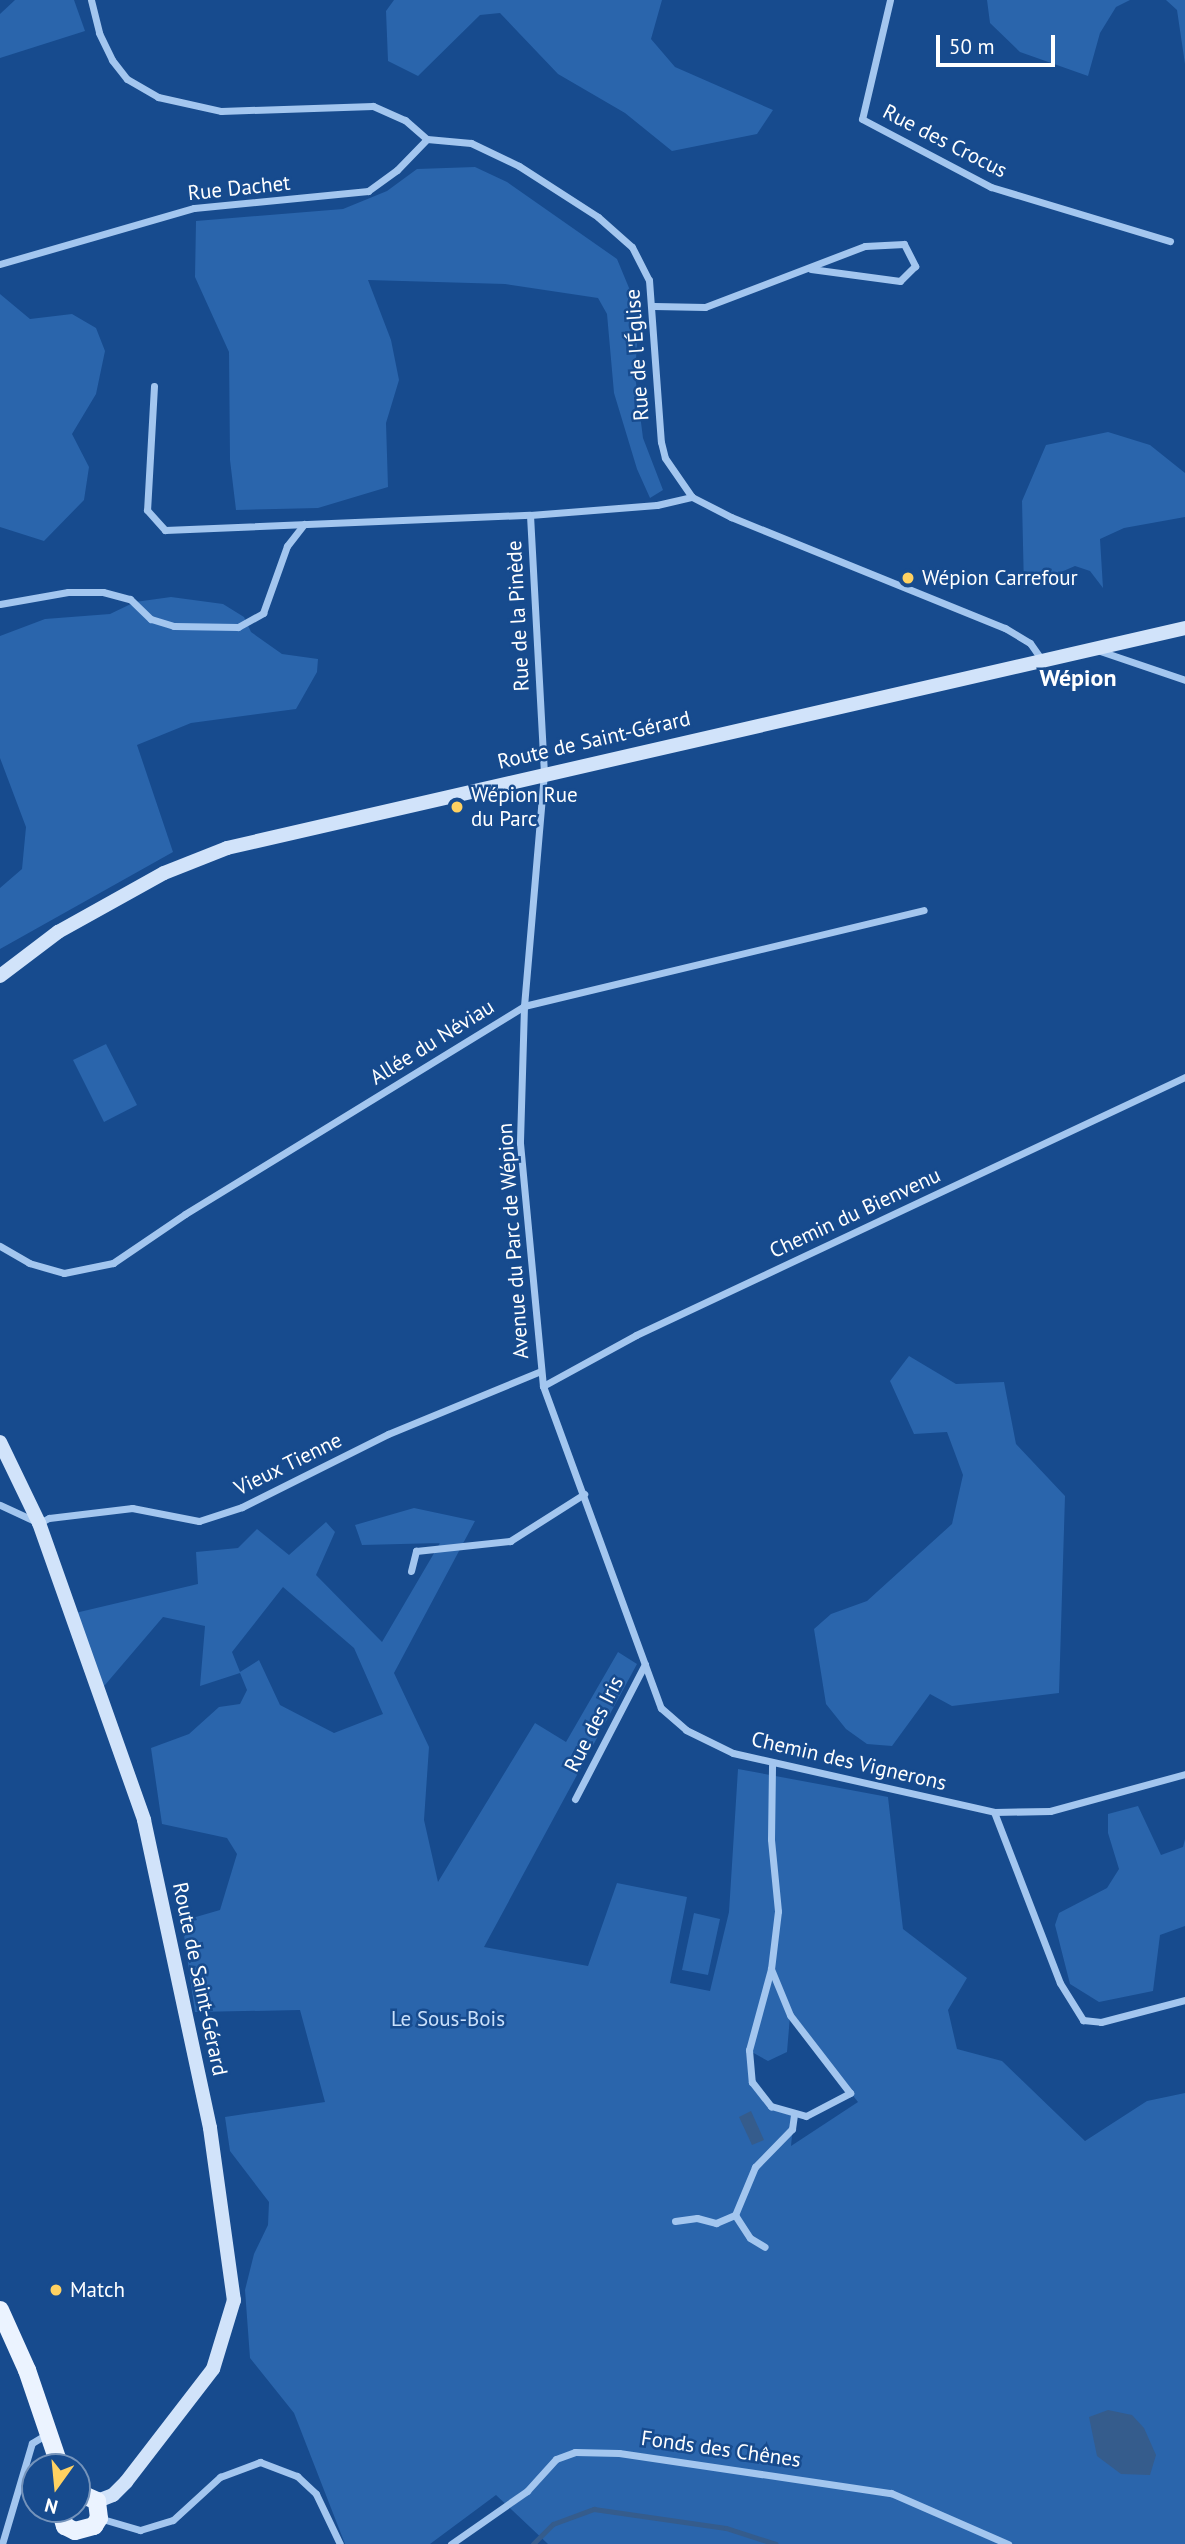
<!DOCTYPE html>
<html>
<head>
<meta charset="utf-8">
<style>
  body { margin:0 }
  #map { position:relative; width:1185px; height:2544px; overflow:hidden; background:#174b8e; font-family:"PT Sans",sans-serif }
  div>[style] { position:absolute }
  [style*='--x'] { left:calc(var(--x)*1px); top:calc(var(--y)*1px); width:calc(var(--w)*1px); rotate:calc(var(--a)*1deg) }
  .green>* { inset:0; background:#2a65ac }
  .water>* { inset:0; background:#355c8c }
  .stream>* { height:4.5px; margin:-2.25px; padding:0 2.25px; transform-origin:2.25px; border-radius:2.25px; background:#355c8c }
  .street>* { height:7px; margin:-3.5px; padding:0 3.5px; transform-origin:3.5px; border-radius:3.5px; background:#a3c6ef }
  .secondary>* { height:14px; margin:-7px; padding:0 7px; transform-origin:7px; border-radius:7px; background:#d1e3fa }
  .primary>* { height:18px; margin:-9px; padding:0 9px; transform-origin:9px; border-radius:9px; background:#ebf3ff }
  .dots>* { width:19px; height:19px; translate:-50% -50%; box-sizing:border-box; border:4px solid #174b8e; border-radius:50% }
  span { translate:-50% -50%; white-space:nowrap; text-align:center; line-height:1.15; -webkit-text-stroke:5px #174b8e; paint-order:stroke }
  .street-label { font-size:21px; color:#fff }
  .poi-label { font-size:21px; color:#fff }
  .left { translate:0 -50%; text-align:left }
  .park-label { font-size:21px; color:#c9e0fb }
  .quarter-label { font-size:24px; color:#fff; font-weight:700 }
  .north { position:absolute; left:21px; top:2453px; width:70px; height:70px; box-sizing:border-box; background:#174b8e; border:2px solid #7493bb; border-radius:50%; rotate:195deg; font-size:19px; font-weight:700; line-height:28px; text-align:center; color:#fff }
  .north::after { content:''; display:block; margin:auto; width:24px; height:32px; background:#ffd161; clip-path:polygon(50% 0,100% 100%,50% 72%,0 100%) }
  .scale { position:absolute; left:936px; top:35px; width:119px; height:32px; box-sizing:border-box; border:4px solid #fff; border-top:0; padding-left:9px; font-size:21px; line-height:24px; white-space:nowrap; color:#fff; -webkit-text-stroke:5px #174b8e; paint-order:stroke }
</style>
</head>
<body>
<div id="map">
  <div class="green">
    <i style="clip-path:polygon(15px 0,74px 0,85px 31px,0 58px,0 14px)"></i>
    <i style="clip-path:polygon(394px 0,662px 0,651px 39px,675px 67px,773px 110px,757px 134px,672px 151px,625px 113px,558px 74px,500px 13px,480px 15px,418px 76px,388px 61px,386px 11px)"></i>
    <i style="clip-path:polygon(987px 0,1130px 0,1116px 7px,1100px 33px,1088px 76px,1020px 52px,990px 23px)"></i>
    <i style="clip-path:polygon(1166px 0,1185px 0,1185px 64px,1177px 10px)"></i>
    <i style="clip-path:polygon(475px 167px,507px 182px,617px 259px,639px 312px,635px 375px,643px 438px,663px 490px,650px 498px,637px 469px,614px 393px,607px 314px,598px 298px,505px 284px,368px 280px,391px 340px,399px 380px,386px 423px,388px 487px,318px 508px,236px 510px,230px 460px,229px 352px,195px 277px,196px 221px,343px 209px,387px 191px,417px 169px)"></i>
    <i style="clip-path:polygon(0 294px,30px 319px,72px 314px,96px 328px,105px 351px,96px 394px,72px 434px,89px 467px,84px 500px,44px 541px,0 527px)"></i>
    <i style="clip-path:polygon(1108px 432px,1150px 445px,1185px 473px,1185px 517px,1124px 528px,1100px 539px,1103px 588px,1090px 571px,1075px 566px,1024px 588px,1022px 501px,1046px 445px)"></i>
    <i style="clip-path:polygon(171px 597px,223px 604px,244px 617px,251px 632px,282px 654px,318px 659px,317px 672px,296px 709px,191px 723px,137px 745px,173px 852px,0 949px,0 888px,22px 869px,26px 827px,0 758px,0 636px,45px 619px,110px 614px,135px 602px)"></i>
    <i style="clip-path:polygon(106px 1044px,137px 1105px,104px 1122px,73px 1060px)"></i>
    <i style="clip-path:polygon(909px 1356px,956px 1384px,1004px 1382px,1016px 1444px,1065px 1496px,1059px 1693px,952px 1706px,930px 1694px,892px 1746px,867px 1744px,846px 1729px,826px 1704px,814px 1629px,831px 1614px,867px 1601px,952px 1524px,963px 1475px,947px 1432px,914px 1434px,890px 1381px)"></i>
    <i style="clip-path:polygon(evenodd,414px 1508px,475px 1521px,394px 1673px,429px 1747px,424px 1820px,438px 1882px,535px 1723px,566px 1742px,618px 1652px,637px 1664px,484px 1947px,588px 1966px,617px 1883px,687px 1897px,670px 1983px,710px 1991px,729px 1912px,738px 1769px,888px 1797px,903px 1929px,967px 1978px,948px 2010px,957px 2049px,1002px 2061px,1085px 2141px,1147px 2101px,1185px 2093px,1185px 2544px,548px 2544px,496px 2495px,430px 2544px,345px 2544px,294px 2413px,250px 2358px,245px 2290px,254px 2254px,268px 2225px,269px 2202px,230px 2151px,225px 2117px,325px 2102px,300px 2010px,195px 2012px,182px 1921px,220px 1910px,237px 1854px,227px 1838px,162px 1824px,151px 1748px,189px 1734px,219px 1707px,240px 1704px,247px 1690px,240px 1673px,200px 1686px,205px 1626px,163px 1617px,99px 1692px,71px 1614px,198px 1584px,196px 1552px,238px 1548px,257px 1529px,289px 1555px,326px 1522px,335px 1532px,316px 1575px,382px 1642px,440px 1543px,362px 1545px,355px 1525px,414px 1508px,283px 1587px,354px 1648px,383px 1714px,334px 1733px,280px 1705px,259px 1660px,240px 1672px,232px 1652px,283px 1587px,414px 1508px,790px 2016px,858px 2102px,791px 2146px,794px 2115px,771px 2106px,752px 2081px,750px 2051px,768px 2061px,787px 2052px,790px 2016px)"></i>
    <i style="clip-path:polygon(1138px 1806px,1161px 1855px,1183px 1847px,1185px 1839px,1185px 1926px,1160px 1935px,1153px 1991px,1099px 2002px,1070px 1984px,1055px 1925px,1059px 1913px,1107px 1888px,1119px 1869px,1108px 1833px,1108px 1814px)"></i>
    <i style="clip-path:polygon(694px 1913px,720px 1919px,708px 1975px,682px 1970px)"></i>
  </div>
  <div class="water">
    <i style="clip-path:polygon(751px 2111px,764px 2140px,752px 2145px,739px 2117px)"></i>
    <i style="clip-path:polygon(1108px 2410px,1132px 2415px,1144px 2428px,1156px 2455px,1150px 2475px,1121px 2474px,1097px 2456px,1089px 2417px)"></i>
  </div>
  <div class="stream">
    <i style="--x:533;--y:2544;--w:28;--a:-45"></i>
    <i style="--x:553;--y:2524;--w:44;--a:-20.1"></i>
    <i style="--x:594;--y:2509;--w:133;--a:8.2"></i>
    <i style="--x:726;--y:2528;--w:52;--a:17.7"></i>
  </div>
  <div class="street">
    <i style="--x:91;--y:0;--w:34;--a:76"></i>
    <i style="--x:99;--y:33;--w:30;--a:64"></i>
    <i style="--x:112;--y:60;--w:24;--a:52"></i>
    <i style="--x:127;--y:79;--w:36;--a:30"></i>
    <i style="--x:158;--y:97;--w:65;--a:12.5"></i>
    <i style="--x:221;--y:111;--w:152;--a:-1.9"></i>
    <i style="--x:373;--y:106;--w:35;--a:24"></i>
    <i style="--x:405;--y:120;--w:29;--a:41"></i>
    <i style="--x:427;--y:139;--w:44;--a:5.2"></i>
    <i style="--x:471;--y:143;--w:53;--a:25.6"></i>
    <i style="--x:519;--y:166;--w:94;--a:32.8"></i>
    <i style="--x:598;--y:217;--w:45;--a:41.4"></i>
    <i style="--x:632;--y:247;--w:37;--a:63"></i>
    <i style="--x:649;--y:280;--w:162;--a:85.8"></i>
    <i style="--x:661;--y:442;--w:16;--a:76"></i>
    <i style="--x:665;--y:458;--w:47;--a:55.3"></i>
    <i style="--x:692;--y:497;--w:44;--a:27.1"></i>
    <i style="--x:731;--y:517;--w:296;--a:22.1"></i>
    <i style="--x:1005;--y:628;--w:29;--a:31"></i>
    <i style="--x:1030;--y:643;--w:21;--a:55"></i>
    <i style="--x:890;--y:0;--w:122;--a:103.2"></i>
    <i style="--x:862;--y:119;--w:146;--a:27.8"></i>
    <i style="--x:991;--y:187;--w:187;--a:16.8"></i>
    <i style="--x:0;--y:264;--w:202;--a:-16.1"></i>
    <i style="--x:194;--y:208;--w:175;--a:-5.6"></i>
    <i style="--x:368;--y:191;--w:36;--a:-36"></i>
    <i style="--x:397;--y:170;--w:43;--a:-45.9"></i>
    <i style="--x:654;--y:306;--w:51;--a:1.1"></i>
    <i style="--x:705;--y:307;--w:171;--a:-20.9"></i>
    <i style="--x:865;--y:246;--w:39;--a:-3"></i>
    <i style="--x:904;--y:244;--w:25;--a:63"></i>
    <i style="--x:915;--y:266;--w:21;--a:135"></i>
    <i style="--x:900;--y:281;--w:90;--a:-172.3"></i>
    <i style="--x:154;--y:386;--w:124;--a:93.2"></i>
    <i style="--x:147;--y:510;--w:27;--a:48"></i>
    <i style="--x:165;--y:530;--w:365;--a:-2.4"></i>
    <i style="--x:530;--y:515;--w:127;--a:-4.5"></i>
    <i style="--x:657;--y:505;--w:36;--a:-13"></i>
    <i style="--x:530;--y:515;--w:258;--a:86.9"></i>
    <i style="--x:544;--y:773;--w:234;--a:94.9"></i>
    <i style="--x:524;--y:1006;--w:137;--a:91.7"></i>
    <i style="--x:520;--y:1143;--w:244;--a:84.6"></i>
    <i style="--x:543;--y:1386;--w:343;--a:69.9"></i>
    <i style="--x:661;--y:1708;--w:33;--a:41"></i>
    <i style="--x:686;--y:1730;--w:52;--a:26.1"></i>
    <i style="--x:733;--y:1753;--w:268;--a:12.7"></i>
    <i style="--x:994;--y:1812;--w:56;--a:-1"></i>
    <i style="--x:1050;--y:1811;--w:140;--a:-15.3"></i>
    <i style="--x:0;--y:604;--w:69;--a:-10"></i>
    <i style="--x:68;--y:592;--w:35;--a:0"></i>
    <i style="--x:103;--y:592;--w:28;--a:15"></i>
    <i style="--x:130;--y:599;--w:29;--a:44"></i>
    <i style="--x:151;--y:619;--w:24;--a:17"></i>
    <i style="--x:174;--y:626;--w:64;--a:0.9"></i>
    <i style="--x:238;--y:627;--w:29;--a:-29"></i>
    <i style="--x:263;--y:613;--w:71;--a:-70.3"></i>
    <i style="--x:287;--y:546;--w:28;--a:-52"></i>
    <i style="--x:1100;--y:651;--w:90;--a:18.8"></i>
    <i style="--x:0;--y:1246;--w:34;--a:30"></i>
    <i style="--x:29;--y:1263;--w:36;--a:16"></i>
    <i style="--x:64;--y:1273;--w:50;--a:-11.5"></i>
    <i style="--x:113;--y:1263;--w:87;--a:-34.2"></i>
    <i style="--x:185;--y:1214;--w:398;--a:-31.5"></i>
    <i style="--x:524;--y:1006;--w:411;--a:-13.5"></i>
    <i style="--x:543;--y:1386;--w:106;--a:-28.7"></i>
    <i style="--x:636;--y:1335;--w:607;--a:-25.17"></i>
    <i style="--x:0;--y:1505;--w:43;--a:24.8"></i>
    <i style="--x:39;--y:1523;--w:11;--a:-27"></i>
    <i style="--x:49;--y:1518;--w:84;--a:-6.9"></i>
    <i style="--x:132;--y:1508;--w:68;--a:11"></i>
    <i style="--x:199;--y:1521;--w:45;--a:-18"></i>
    <i style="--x:242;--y:1507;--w:163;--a:-26.6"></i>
    <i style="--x:388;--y:1434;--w:165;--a:-22.4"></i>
    <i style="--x:411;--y:1571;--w:21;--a:-76"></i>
    <i style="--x:416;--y:1551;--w:95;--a:-6.1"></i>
    <i style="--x:510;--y:1541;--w:88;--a:-32.4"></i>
    <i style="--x:575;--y:1799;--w:152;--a:-62.6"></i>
    <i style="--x:994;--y:1812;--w:183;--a:68.9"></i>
    <i style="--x:1060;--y:1983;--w:44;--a:58.1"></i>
    <i style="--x:1083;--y:2020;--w:18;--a:6"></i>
    <i style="--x:1101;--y:2022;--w:87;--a:-14.7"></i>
    <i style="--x:771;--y:1969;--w:84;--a:105.2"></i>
    <i style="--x:749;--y:2050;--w:32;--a:85"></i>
    <i style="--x:752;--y:2082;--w:31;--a:52"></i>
    <i style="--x:771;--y:2106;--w:36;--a:16"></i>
    <i style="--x:806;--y:2116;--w:50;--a:-27.6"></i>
    <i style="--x:850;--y:2093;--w:98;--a:-127.6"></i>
    <i style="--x:790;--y:2015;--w:50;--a:-112.4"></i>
    <i style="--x:771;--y:1969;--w:58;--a:-83.1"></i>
    <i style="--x:778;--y:1911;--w:72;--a:-95.6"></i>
    <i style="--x:771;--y:1839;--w:74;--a:-89.2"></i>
    <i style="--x:735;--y:2215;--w:27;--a:57"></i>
    <i style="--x:750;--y:2238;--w:17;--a:31"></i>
    <i style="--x:675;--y:2221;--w:22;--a:-8"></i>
    <i style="--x:697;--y:2218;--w:20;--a:15"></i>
    <i style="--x:716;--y:2223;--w:21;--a:-23"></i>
    <i style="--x:735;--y:2215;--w:52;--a:-67.4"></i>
    <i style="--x:755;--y:2167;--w:53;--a:-45.8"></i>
    <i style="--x:792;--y:2129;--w:14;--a:-82"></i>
    <i style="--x:99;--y:2518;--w:43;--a:16.3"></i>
    <i style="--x:140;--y:2530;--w:34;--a:-17"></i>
    <i style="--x:173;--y:2520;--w:64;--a:-42.5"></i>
    <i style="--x:220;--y:2477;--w:43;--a:-20.6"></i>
    <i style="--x:260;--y:2462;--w:40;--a:21"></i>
    <i style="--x:297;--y:2476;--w:26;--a:43"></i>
    <i style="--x:316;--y:2494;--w:55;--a:64.4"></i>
    <i style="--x:2;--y:2544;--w:105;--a:-73.5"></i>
    <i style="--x:32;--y:2443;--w:17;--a:-31"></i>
    <i style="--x:451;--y:2544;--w:93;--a:-34.9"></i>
    <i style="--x:527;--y:2491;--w:43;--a:-47.8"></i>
    <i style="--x:556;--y:2459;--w:20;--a:-20"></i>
    <i style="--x:575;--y:2452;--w:44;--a:1.3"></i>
    <i style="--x:619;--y:2453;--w:275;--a:8.4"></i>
    <i style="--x:891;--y:2493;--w:128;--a:23.6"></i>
  </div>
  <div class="secondary">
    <i style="--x:0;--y:976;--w:73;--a:-37.2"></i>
    <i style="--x:58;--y:932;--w:121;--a:-29.1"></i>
    <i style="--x:164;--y:873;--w:68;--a:-21.6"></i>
    <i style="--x:227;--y:848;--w:983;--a:-12.93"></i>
    <i style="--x:0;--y:1442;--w:90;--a:64.3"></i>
    <i style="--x:39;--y:1523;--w:315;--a:70.5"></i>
    <i style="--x:144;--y:1820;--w:315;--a:77.9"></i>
    <i style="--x:210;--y:2128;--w:174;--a:82.1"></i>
    <i style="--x:234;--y:2300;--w:72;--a:106.9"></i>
    <i style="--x:213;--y:2369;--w:143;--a:127.6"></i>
    <i style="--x:126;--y:2482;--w:18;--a:135"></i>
    <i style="--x:113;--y:2495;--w:17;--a:159"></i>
  </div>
  <div class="primary">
    <i style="--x:0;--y:2310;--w:66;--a:65.8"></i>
    <i style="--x:27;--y:2370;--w:102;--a:71.2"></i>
    <i style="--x:60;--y:2509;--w:18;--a:74"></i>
    <i style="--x:65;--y:2526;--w:11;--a:27"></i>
    <i style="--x:75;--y:2531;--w:20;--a:-15"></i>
    <i style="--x:94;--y:2526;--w:9;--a:-58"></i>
    <i style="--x:99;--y:2518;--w:17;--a:-97"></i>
    <i style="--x:97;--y:2501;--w:22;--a:-156"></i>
  </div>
  <div class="dots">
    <i style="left:908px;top:578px;background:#ffd161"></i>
    <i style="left:457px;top:807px;background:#ffd161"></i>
    <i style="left:56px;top:2290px;background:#ffd161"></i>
  </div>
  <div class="street-label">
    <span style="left:945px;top:141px;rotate:27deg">Rue des Crocus</span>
    <span style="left:239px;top:188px;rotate:-6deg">Rue Dachet</span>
    <span style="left:637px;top:355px;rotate:-94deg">Rue de l'Église</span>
    <span style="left:518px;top:616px;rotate:-93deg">Rue de la Pinède</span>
    <span style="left:594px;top:740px;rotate:-13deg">Route de Saint-Gérard</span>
    <span style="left:432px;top:1042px;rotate:-32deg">Allée du Néviau</span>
    <span style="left:855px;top:1213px;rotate:-25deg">Chemin du Bienvenu</span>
    <span style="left:513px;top:1241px;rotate:-94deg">Avenue du Parc de Wépion</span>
    <span style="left:288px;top:1464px;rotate:-26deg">Vieux Tienne</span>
    <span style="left:594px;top:1724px;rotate:-63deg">Rue des Iris</span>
    <span style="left:849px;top:1761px;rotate:13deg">Chemin des Vignerons</span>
    <span style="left:200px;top:1979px;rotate:78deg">Route de Saint-Gérard</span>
    <span style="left:721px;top:2449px;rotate:8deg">Fonds des Chênes</span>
  </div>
  <div class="poi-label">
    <span class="left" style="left:922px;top:578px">Wépion Carrefour</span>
    <span class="left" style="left:471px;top:807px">Wépion Rue<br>du Parc</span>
    <span class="left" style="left:70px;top:2290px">Match</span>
  </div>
  <div class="park-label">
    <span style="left:448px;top:2019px">Le Sous-Bois</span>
  </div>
  <div class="quarter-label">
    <span style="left:1078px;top:678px">Wépion</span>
  </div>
  <div class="north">N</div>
  <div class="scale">50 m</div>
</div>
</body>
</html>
